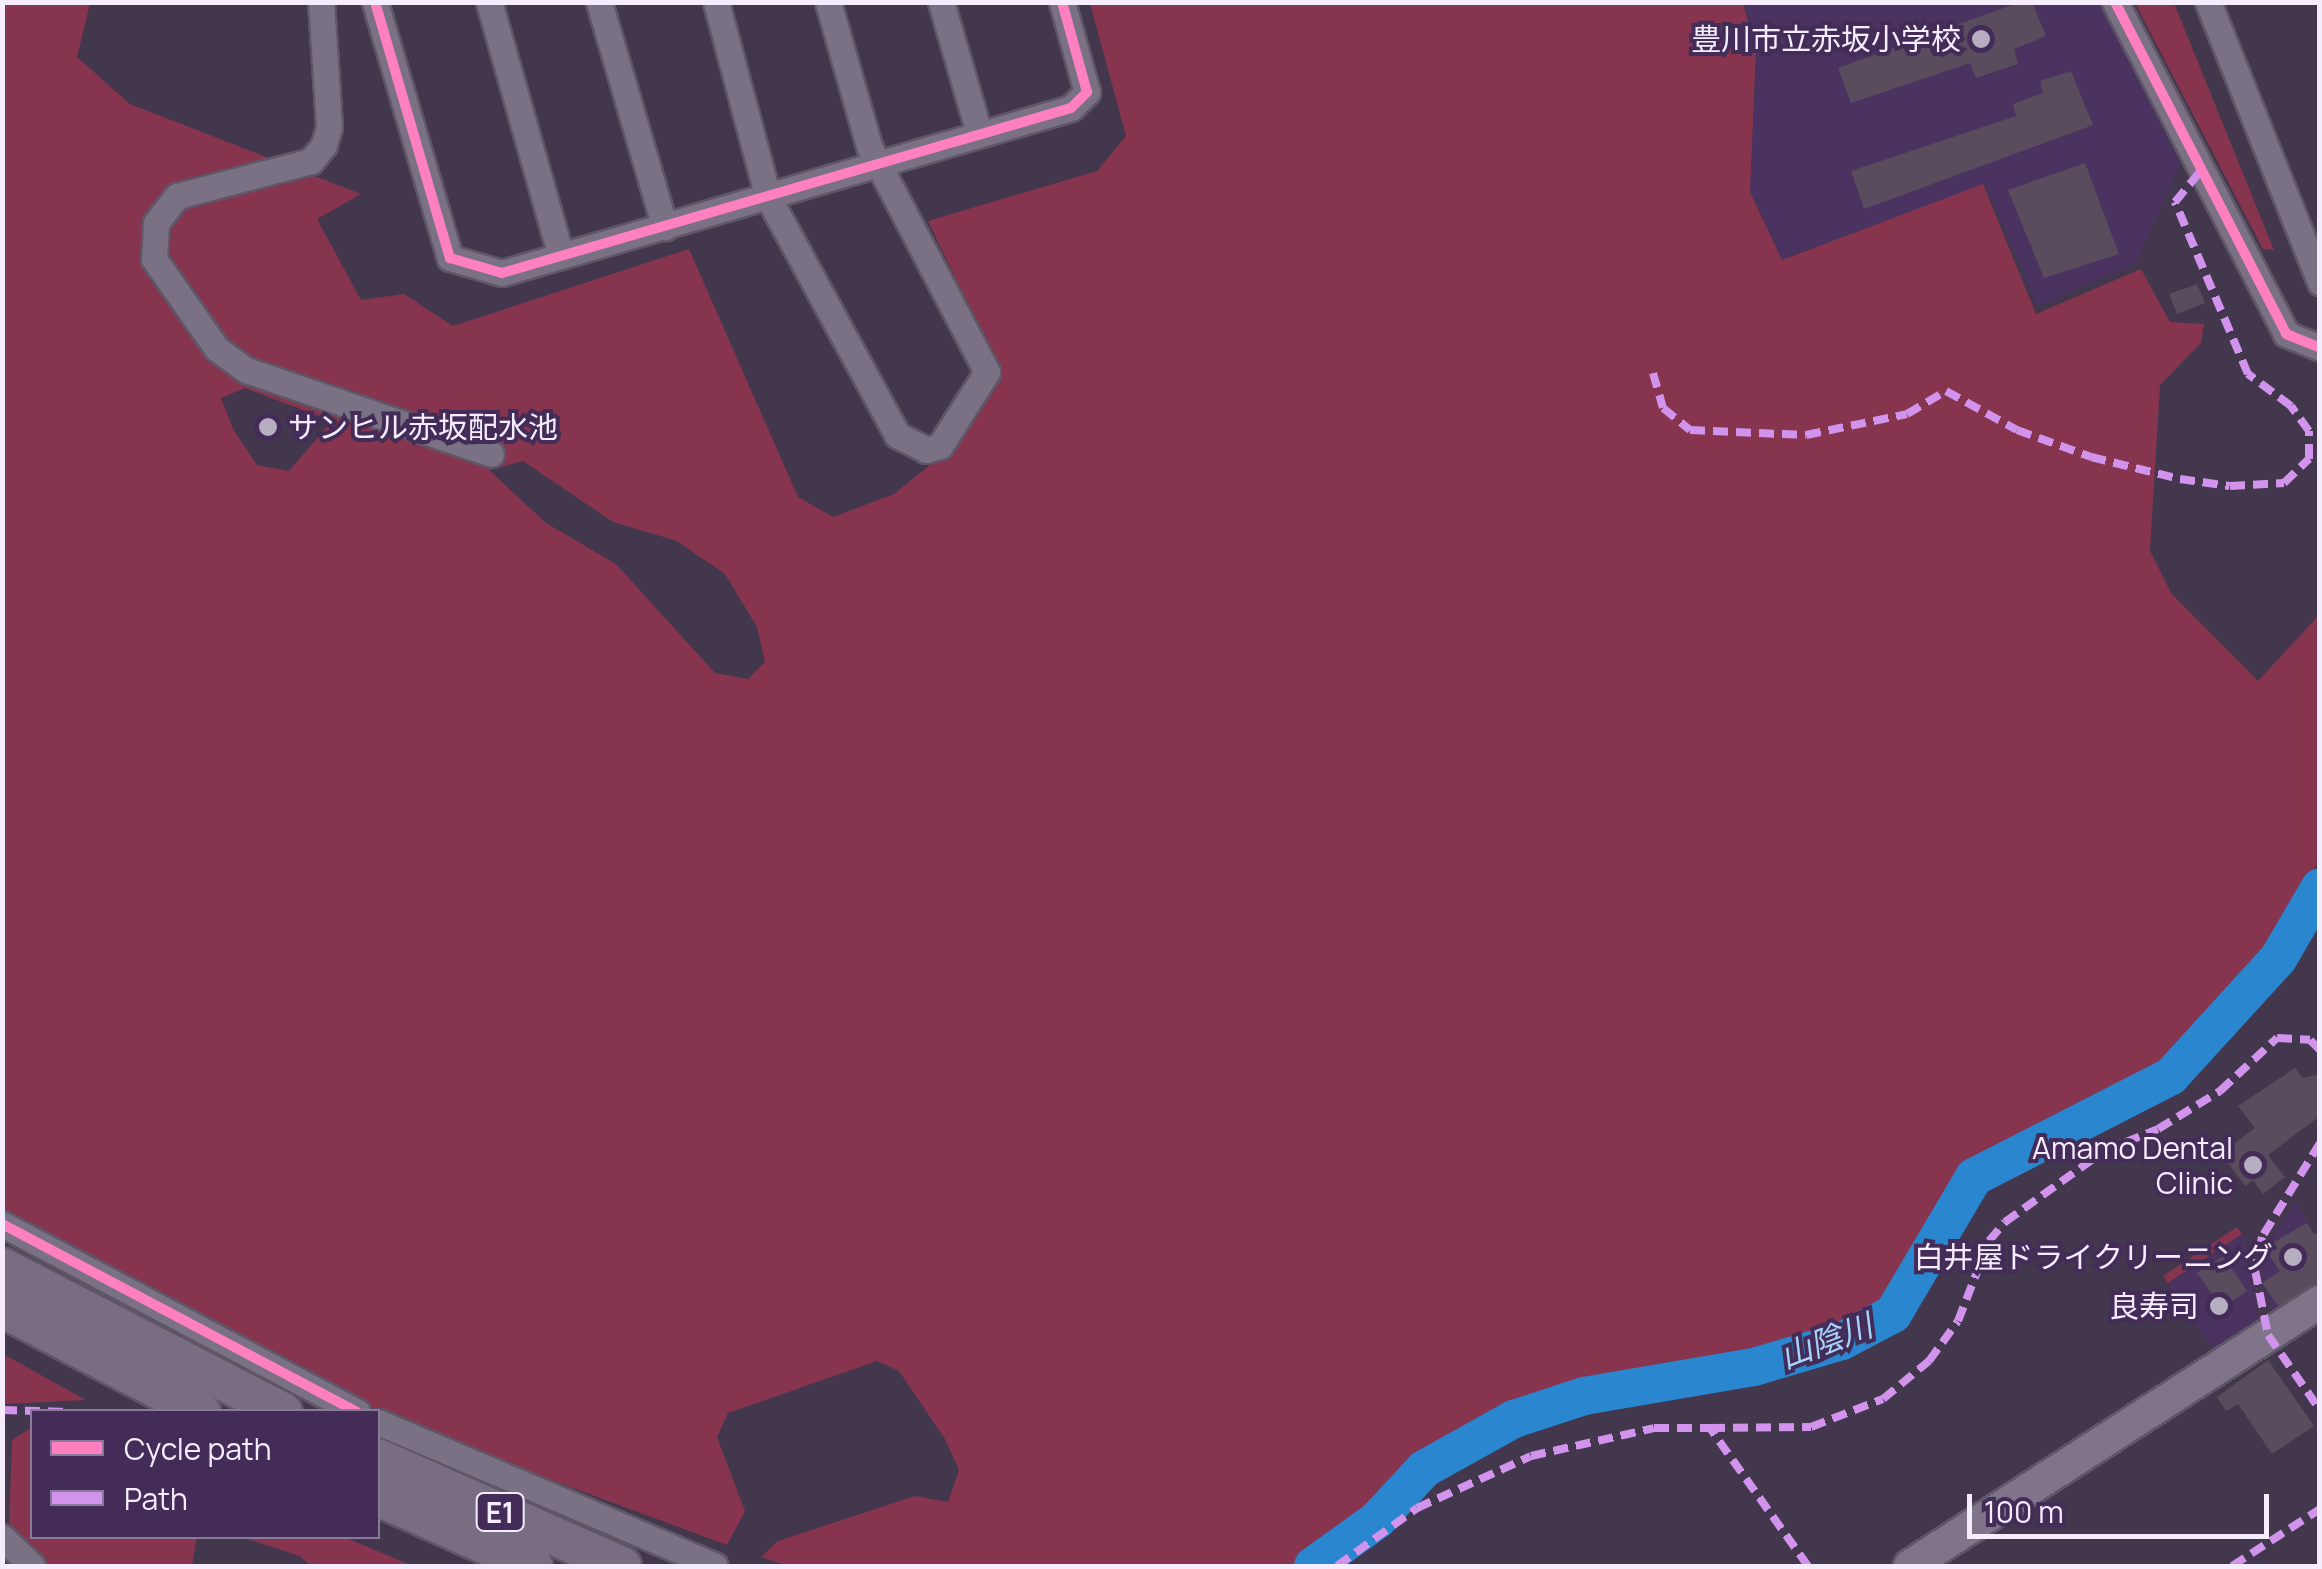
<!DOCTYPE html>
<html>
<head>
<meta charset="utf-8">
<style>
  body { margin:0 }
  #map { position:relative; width:2322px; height:1569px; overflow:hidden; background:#43374e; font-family:Manrope,"Noto Sans JP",sans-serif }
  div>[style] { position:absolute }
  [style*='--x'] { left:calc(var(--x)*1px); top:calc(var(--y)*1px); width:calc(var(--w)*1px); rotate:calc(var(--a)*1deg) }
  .built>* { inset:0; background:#4b3361 }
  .green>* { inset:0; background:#87344e }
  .river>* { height:38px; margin:-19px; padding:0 19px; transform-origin:19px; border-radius:19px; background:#2986cf }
  .building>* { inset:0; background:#584c5d }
  .round { border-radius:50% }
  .roads { filter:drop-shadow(2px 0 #5f5667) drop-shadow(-2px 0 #5f5667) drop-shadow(0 2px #5f5667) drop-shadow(0 -2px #5f5667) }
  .minor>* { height:25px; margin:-12.5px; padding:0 12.5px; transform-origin:12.5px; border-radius:12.5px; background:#7a7184 }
  .major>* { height:32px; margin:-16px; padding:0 16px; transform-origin:16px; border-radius:16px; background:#7f748a }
  .highway>* { height:38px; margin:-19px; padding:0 19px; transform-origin:19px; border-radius:19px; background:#796d84 }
  .quiet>* { height:8px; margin-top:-4px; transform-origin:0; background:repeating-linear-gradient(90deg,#d193ec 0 15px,transparent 0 23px) }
  .cycleway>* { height:10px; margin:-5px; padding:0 5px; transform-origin:5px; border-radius:5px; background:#ff80c0 }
  .dots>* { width:28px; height:28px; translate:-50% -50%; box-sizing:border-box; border:5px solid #432d58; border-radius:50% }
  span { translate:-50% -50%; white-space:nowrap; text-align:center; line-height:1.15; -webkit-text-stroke:8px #432d58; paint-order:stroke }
  .shield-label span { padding:2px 8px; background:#432d58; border:2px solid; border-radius:8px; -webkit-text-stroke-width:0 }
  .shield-label { font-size:28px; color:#f5edfe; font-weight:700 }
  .poi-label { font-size:30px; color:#f5edfe }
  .right { translate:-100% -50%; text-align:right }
  .left { translate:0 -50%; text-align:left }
  .water-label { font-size:32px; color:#a7d2f9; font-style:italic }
  .frame { position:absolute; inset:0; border:5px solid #f5edfe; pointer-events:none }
  .legend { position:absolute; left:30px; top:1409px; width:350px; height:130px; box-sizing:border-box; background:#432d58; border:2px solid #8a7a9a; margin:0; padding:12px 18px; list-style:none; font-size:30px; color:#f5edfe }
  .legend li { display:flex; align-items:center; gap:20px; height:50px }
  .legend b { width:50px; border:2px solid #8a7a9a }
  .scale { position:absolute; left:1967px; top:1494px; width:302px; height:45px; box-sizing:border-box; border:5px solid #f5edfe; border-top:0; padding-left:12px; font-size:30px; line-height:35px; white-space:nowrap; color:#f5edfe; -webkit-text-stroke:8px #432d58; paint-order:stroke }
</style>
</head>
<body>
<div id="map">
  <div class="built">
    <i style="clip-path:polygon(1744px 3px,2103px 3px,2180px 164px,2136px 263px,2038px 306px,1985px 184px,1781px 259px,1750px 189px,1757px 48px)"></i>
    <i style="clip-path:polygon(2296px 1202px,2319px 1242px,2319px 1288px,2273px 1319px,2262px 1273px,2270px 1240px)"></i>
    <i style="clip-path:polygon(2244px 1234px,2259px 1327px,2218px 1356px,2169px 1284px)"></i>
  </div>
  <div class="green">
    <i style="clip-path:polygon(evenodd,2px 3px,90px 3px,77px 57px,130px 104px,361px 194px,317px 219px,361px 300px,404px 294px,453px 326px,689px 249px,798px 497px,833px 517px,894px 494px,952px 447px,1002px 375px,928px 221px,1097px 171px,1126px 136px,1090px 3px,1743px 3px,1756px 50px,1750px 192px,1782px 260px,1983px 184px,2036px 314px,2141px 269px,2170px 322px,2204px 324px,2201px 343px,2160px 385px,2150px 551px,2171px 593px,2258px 681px,2319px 615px,2319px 860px,2264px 956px,2157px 1072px,1953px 1188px,1883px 1313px,1745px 1359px,1585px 1384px,1495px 1412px,1419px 1456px,1304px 1566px,787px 1566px,761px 1557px,778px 1541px,915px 1496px,948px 1502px,959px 1470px,945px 1439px,899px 1371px,877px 1361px,728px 1413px,717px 1437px,745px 1511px,727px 1545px,411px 1428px,3px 1210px,2px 3px,245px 388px,332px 421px,289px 471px,257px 465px,233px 429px,221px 398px,245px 388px,2px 3px,523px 461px,613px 522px,677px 541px,725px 574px,757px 627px,765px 662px,748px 679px,715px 673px,616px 564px,546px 523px,489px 470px,523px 461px)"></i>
    <i style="clip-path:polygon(2135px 3px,2174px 3px,2274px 250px,2263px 249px)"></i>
    <i style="clip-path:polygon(2237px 1227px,2242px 1234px,2168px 1283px,2163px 1276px)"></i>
    <i style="clip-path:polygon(2px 1354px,3px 1354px,86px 1400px,3px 1404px)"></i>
    <i style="clip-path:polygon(32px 1427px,32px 1536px,197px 1537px,192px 1566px,38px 1566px,10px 1538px,9px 1527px,12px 1440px)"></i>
    <i style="clip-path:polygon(241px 1537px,344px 1537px,413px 1566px,311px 1566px,300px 1556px)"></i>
  </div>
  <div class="river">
    <i style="--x:1313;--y:1566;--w:79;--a:-35.7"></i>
    <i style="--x:1377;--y:1520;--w:69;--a:-47.3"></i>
    <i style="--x:1424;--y:1469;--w:103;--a:-29.1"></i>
    <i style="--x:1514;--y:1419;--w:74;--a:-18.2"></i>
    <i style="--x:1584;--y:1396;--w:172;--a:-9.7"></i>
    <i style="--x:1754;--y:1367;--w:92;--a:-16.5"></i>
    <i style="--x:1842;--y:1341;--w:58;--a:-27.9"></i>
    <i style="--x:1893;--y:1314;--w:159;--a:-59.4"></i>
    <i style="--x:1974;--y:1177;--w:221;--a:-27.1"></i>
    <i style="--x:2171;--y:1076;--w:159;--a:-47.6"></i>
    <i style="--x:2278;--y:959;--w:83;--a:-59.7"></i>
  </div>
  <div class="building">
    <i style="clip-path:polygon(2020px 2px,2032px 2px,2046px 36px,2014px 49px,2018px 64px,1976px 78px,1970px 63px,1851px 103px,1838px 68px)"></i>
    <i style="clip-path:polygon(2071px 71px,2093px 125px,1864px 209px,1851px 171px,2016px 116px,2013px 104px,2043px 93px,2040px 81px)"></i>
    <i style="clip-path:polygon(2085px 163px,2119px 254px,2044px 278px,2008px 190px)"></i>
    <i style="clip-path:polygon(2197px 284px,2205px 303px,2177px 314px,2169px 294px)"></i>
    <i class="round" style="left:257px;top:415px;width:22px;height:22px"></i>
    <i style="clip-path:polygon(2295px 1068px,2303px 1078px,2320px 1074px,2320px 1116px,2268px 1155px,2285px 1177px,2263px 1194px,2253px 1180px,2245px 1186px,2221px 1153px,2255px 1128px,2238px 1106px)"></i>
    <i style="clip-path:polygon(2307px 1223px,2314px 1234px,2320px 1231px,2320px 1282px,2278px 1306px,2262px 1283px,2280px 1271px,2264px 1248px)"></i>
    <i style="clip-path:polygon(2223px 1256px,2247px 1291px,2222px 1308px,2197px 1273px)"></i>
    <i style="clip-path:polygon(2268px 1360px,2314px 1426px,2272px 1454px,2238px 1404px,2226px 1411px,2217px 1397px)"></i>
  </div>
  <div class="roads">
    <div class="minor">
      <i style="--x:321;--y:2;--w:125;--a:86.3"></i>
      <i style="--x:329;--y:127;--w:19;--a:106"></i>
      <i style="--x:324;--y:145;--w:21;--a:129"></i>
      <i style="--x:311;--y:161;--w:138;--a:165.4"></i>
      <i style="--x:177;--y:196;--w:34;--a:128"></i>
      <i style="--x:156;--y:223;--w:36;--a:93"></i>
      <i style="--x:154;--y:259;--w:110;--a:55"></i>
      <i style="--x:217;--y:349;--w:36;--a:36"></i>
      <i style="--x:246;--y:370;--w:259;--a:18.9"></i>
      <i style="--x:375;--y:2;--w:267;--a:73.7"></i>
      <i style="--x:450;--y:258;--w:54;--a:16.1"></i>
      <i style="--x:502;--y:273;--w:592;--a:-16.17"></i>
      <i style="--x:1071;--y:108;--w:23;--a:-45"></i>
      <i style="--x:1087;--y:92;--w:93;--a:-105.5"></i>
      <i style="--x:489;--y:2;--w:264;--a:74.2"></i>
      <i style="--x:599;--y:2;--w:235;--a:73.7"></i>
      <i style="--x:716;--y:2;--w:202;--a:75.1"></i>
      <i style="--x:768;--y:197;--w:271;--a:61.5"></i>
      <i style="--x:897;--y:435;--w:33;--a:27"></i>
      <i style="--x:926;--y:450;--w:15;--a:-16"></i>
      <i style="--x:940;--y:446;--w:88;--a:-57.6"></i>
      <i style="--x:987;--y:372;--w:255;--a:-117.6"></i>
      <i style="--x:869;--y:146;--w:150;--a:-105.9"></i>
      <i style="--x:941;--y:2;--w:136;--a:73.8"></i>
      <i style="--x:2115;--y:2;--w:373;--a:62.7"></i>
      <i style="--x:2286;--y:334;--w:37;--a:22"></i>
      <i style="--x:2208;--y:2;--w:302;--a:68.2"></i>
      <i style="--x:2;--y:1224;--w:402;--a:27.9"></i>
      <i style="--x:378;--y:1422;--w:366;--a:23.1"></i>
      <i style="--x:2;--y:1537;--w:42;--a:44"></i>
    </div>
    <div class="major">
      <i style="--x:1910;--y:1566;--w:488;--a:-32.8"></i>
    </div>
    <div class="highway">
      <i style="--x:2;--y:1267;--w:316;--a:27.3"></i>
      <i style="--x:2;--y:1308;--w:225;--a:27.6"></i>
      <i style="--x:378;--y:1458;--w:267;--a:23.9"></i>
      <i style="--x:378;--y:1497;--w:170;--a:24"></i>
    </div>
  </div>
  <div class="quiet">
    <i style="--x:1653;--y:373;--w:36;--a:74"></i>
    <i style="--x:1663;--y:408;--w:35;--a:39"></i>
    <i style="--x:1690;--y:430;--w:116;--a:2.5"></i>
    <i style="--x:1806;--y:435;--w:103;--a:-11.7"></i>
    <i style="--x:1907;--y:414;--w:45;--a:-30.5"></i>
    <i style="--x:1946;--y:391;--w:81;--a:28.8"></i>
    <i style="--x:2017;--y:430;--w:79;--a:20"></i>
    <i style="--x:2091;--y:457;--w:92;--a:13.9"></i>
    <i style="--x:2180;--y:479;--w:50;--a:8"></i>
    <i style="--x:2230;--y:486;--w:54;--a:-3.2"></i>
    <i style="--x:2284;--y:483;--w:35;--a:-44"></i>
    <i style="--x:2309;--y:459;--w:28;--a:-90"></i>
    <i style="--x:2309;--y:431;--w:31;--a:-126"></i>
    <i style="--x:2291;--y:406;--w:54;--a:-143.3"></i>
    <i style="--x:2248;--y:374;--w:187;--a:-113"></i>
    <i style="--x:2175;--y:202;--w:44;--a:-50.5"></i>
    <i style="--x:2320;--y:1143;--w:110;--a:121.7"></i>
    <i style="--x:2262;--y:1237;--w:34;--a:102"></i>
    <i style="--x:2255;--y:1270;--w:66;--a:78.7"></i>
    <i style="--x:2268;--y:1335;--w:91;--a:55.3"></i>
    <i style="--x:2;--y:1410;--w:67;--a:1.7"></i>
    <i style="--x:1337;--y:1566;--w:99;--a:-35.9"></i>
    <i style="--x:1417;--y:1508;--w:125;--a:-24.5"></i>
    <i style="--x:1531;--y:1456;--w:126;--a:-12.8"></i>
    <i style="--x:1654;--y:1428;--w:56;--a:0"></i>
    <i style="--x:1808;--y:1566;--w:169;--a:-125.4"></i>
    <i style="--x:1710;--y:1428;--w:101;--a:-0.6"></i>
    <i style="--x:1811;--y:1427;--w:77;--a:-21.3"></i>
    <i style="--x:1883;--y:1399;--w:60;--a:-39.6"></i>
    <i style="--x:1929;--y:1361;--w:49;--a:-54.1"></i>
    <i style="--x:1958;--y:1321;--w:86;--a:-68.8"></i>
    <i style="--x:1989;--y:1241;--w:25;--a:-50"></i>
    <i style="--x:2005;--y:1222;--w:122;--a:-35.6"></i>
    <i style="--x:2104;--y:1151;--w:58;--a:-22.2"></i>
    <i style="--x:2158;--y:1129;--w:73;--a:-31.5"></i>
    <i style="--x:2220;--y:1091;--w:78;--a:-42.9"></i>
    <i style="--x:2277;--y:1038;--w:33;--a:3"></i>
    <i style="--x:2310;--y:1040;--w:14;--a:45"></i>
    <i style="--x:2232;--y:1566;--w:105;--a:-32.9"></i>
  </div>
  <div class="cycleway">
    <i style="--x:375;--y:2;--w:267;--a:73.7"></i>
    <i style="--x:450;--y:258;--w:54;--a:16.1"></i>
    <i style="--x:502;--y:273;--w:592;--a:-16.17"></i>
    <i style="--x:1071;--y:108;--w:23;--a:-45"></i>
    <i style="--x:1087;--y:92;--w:93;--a:-105.5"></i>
    <i style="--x:2115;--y:2;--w:373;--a:62.7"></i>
    <i style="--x:2286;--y:334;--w:37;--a:22"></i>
    <i style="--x:2;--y:1224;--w:402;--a:27.9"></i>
  </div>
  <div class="dots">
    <i style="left:1981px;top:39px;background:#b7adc0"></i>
    <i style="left:268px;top:427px;background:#b7adc0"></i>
    <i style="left:2253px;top:1165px;background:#b7adc0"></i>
    <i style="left:2293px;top:1257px;background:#b7adc0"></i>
    <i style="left:2219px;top:1306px;background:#b7adc0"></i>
  </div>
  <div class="shield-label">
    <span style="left:500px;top:1512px">E1</span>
  </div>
  <div class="poi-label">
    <span class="right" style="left:1961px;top:39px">豊川市立赤坂小学校</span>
    <span class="left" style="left:288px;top:427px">サンヒル赤坂配水池</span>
    <span class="right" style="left:2233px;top:1165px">Amamo Dental<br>Clinic</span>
    <span class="right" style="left:2273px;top:1257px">白井屋ドライクリーニング</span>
    <span class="right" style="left:2199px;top:1306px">良寿司</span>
  </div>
  <div class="water-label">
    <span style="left:1826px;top:1341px;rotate:-21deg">山陰川</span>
  </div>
  <div class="frame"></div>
  <ul class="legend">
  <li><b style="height:12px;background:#ff80c0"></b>Cycle path</li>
  <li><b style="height:12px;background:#d193ec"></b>Path</li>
  </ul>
  <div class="scale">100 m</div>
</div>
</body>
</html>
